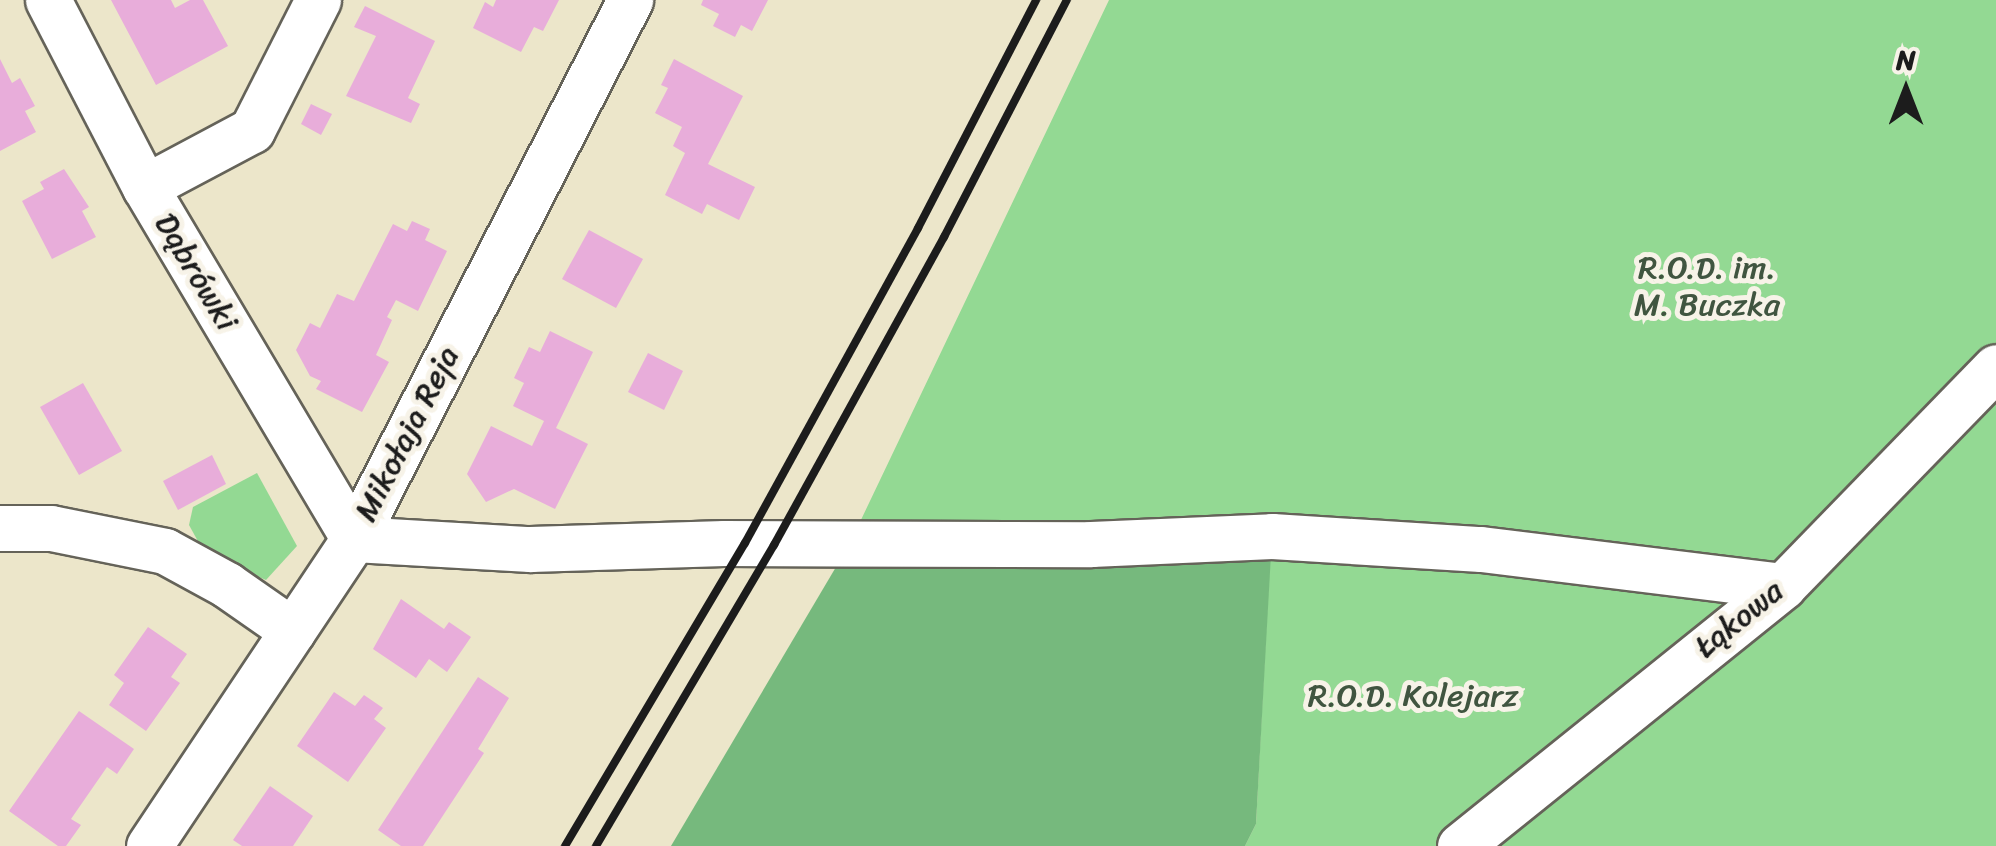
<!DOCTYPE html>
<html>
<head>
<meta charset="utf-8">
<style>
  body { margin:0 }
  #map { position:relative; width:1996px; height:846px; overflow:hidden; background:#ece6ca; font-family:Sriracha,sans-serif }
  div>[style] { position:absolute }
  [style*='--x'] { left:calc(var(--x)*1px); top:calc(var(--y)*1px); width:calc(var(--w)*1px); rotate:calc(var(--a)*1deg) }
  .green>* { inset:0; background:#93d993 }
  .forest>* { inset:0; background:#76b97d }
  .building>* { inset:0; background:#e8adda }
  .roads { filter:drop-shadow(2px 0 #656359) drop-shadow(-2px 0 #656359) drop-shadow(0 2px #656359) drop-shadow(0 -2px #656359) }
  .minor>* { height:45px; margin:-22.5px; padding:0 22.5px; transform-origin:22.5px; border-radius:22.5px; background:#fff }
  .rail>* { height:8px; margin:-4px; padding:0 4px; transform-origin:4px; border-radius:4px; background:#1c1c1c }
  span { translate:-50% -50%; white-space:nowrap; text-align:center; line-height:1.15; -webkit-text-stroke:10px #f7f3e8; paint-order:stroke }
  .park-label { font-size:32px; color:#405540 }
  .street-label { font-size:32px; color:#1c1c1c }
  .north { position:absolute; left:1856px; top:40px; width:100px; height:100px; -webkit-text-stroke:8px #f7f3e8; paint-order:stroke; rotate:0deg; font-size:28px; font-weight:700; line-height:40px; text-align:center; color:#1c1c1c }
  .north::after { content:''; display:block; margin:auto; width:35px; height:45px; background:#1c1c1c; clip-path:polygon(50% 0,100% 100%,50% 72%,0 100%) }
</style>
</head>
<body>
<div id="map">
  <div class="green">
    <i style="clip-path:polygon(1109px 0,1996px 0,1996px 846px,1245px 846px,1256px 824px,1271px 537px,849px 545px)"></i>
    <i style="clip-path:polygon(257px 473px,297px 546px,266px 580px,205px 554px,189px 525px,193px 507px)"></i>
  </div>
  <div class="forest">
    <i style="clip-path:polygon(1272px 536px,1256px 824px,1245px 846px,671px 846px,849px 545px)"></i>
  </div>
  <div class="building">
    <i style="clip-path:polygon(111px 0,171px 0,175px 8px,190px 0,203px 0,228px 46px,156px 85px)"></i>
    <i style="clip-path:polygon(496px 0,559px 0,543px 31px,534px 27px,521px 52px,473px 28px,485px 2px,493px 7px)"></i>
    <i style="clip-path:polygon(703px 0,768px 0,752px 31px,741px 25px,735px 37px,713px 26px,719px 14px,701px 5px)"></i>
    <i style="clip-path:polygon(365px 6px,435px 41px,408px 98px,420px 104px,411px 123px,346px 96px,376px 36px,354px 27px)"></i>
    <i style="clip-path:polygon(0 59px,12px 83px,20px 78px,35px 106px,25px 111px,36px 132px,0 151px)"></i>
    <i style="clip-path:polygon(674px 59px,743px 96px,708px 164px,755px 187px,739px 220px,707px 204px,702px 214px,665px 195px,685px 153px,673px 146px,682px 127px,655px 113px,668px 88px,661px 85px)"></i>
    <i style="clip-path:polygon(311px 104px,332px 114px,321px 135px,301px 124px)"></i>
    <i style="clip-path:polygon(64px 169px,89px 207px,82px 211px,96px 237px,52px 259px,22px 201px,44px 189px,40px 182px)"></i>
    <i style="clip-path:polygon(412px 221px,430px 229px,425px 240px,447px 251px,418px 311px,396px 300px,387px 317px,392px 320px,376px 355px,389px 362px,362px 412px,316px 389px,321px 381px,310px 376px,296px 350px,310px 323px,320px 328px,337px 294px,354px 301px,393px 224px,407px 231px)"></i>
    <i style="clip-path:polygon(589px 230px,643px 259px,616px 308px,562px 279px)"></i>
    <i style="clip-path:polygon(550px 331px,593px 352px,556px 428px,588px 444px,555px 509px,514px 489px,486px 502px,467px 474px,491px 426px,532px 446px,544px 421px,513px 406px,524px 383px,514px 378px,529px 347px,540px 352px)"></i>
    <i style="clip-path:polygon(648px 353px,683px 371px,664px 410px,628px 392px)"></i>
    <i style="clip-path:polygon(83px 383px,122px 451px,79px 475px,40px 407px)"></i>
    <i style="clip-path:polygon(212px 455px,226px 484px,178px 510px,163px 481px)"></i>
    <i style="clip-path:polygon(401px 599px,444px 629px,449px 622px,471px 637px,447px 672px,429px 659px,416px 678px,373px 649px)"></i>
    <i style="clip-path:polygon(148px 627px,187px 654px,171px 677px,180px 683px,146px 731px,109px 705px,124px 683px,114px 675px)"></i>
    <i style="clip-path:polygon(478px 677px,509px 698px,478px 749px,484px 753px,423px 846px,401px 846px,378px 830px)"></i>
    <i style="clip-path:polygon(334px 692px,355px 706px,364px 695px,383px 708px,374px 719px,386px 728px,348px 782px,297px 746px)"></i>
    <i style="clip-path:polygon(79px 711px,134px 749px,117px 774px,107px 767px,71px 819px,81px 825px,66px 846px,58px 846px,9px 811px)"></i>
    <i style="clip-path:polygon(270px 786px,313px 816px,293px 846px,242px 846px,233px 840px)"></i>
  </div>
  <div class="roads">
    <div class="minor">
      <i style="--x:48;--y:0;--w:211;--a:62.6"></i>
      <i style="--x:145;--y:187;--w:409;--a:59.3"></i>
      <i style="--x:354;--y:539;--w:176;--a:3.3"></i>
      <i style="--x:530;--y:549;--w:194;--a:-1.8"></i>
      <i style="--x:724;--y:543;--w:367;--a:0.2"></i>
      <i style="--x:1091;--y:544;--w:181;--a:-2.5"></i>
      <i style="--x:1272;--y:536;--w:209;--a:3.6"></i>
      <i style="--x:1481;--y:549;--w:304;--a:7"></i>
      <i style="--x:145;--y:187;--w:121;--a:-28"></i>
      <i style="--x:252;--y:130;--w:146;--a:-63.1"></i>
      <i style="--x:0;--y:528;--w:51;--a:0"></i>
      <i style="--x:51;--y:528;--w:116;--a:11.4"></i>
      <i style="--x:165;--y:551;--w:71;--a:28.7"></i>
      <i style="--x:227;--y:585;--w:80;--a:34.9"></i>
      <i style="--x:149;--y:846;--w:369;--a:-56.3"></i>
      <i style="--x:354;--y:539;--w:606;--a:-62.88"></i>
      <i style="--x:1460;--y:846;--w:415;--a:-38.8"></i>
      <i style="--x:1783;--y:586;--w:305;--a:-45.8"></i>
    </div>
  </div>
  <div class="rail">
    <i style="--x:565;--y:846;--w:352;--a:-59.3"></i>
    <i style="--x:745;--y:543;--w:359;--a:-61.2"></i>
    <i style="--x:918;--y:228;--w:257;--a:-62.6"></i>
    <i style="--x:596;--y:846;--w:350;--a:-59.4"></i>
    <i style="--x:774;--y:545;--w:352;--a:-61.1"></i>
    <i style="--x:944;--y:237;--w:267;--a:-62.6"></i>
  </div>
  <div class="park-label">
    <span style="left:1707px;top:287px">R.O.D. im.<br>M. Buczka</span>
    <span style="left:1413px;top:696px">R.O.D. Kolejarz</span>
  </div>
  <div class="street-label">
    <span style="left:196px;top:272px;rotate:59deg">Dąbrówki</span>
    <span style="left:407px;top:434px;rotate:-63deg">Mikołaja Reja</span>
    <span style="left:1739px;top:619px;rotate:-39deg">Łąkowa</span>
  </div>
  <div class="north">N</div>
</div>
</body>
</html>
